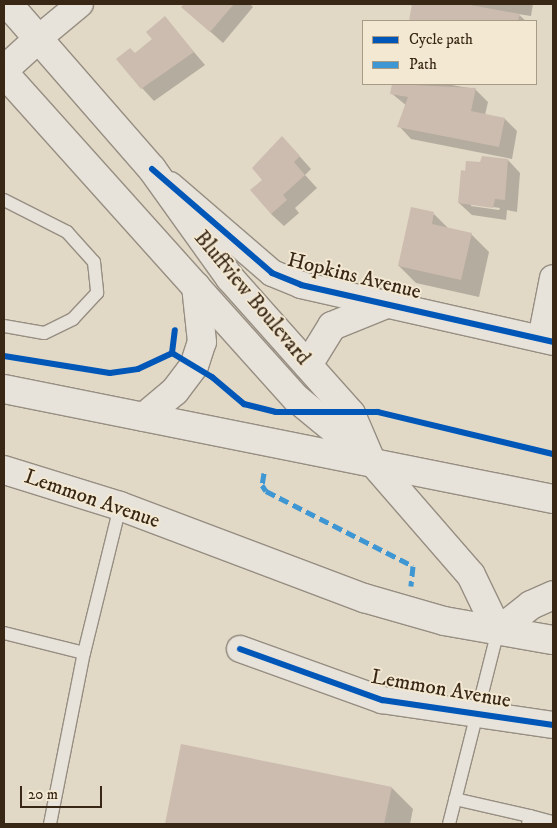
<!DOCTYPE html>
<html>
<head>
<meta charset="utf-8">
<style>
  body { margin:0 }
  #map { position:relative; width:557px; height:828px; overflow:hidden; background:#e1d8c6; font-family:"IM FELL DW Pica",serif }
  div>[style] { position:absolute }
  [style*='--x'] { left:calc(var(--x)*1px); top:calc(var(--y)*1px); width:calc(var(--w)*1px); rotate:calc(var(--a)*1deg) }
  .shadow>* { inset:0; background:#0003 }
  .building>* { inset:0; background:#ccbcaf }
  .roads { filter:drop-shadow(1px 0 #968e82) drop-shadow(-1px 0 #968e82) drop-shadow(0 1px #968e82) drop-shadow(0 -1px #968e82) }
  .service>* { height:12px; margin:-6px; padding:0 6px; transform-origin:6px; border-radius:6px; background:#e7e2da }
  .minor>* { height:26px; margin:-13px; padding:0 13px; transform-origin:13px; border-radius:13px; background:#e7e2da }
  .secondary>* { height:28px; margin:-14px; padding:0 14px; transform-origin:14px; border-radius:14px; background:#e7e2da }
  .quiet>* { height:5px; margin-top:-2.5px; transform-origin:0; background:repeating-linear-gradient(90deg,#3e96d3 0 10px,transparent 0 15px) }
  .cycleway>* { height:6px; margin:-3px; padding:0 3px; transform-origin:3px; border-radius:3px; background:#0057b8 }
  span { translate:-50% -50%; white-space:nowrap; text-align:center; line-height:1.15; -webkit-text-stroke:4px #f3e8d2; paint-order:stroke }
  .street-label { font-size:21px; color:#382715 }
  .frame { position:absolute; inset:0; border:5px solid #382715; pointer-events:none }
  .legend { position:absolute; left:362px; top:20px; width:175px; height:65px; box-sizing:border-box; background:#f3e8d2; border:1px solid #a89b86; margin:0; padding:6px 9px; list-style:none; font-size:15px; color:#382715 }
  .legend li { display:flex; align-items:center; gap:10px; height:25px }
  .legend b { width:25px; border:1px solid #a89b86 }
  .scale { position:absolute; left:20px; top:786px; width:82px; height:22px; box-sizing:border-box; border:2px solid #382715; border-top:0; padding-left:6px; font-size:15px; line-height:18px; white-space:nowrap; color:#382715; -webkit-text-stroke:4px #f3e8d2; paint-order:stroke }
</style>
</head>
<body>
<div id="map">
  <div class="shadow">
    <i style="clip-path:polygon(186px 4px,250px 4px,253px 7px,223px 43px,183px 7px)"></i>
    <i style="clip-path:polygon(413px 4px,533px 4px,531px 16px,518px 14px,526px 21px,410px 21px)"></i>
    <i style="clip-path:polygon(165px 18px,205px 65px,154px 101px,142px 88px,135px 54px,153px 40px)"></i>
    <i style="clip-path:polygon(393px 84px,446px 84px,475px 89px,488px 102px,485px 115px,505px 119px,517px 131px,512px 159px,411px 139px,399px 126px,407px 106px,391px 93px)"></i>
    <i style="clip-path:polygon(294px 150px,311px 169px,305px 175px,317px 188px,295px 208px,299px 213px,284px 226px,271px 214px)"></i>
    <i style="clip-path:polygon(evenodd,508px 160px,520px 173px,517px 212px,507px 210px,506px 220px,472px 215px,459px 203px,466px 172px,482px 164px,508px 160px,471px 204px,500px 208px,499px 210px,471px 206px,471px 204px)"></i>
    <i style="clip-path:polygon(434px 214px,449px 229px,471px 234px,489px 252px,479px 297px,416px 283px,399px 266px)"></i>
    <i style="clip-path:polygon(182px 746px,392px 788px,413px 809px,410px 824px,166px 824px)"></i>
  </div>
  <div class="building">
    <i style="clip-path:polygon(184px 4px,234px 4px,210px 32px,181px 7px)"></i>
    <i style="clip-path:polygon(412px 4px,465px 4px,520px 14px,518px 21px,409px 21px)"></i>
    <i style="clip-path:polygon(165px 16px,194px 52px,141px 89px,116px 59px,130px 48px,135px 53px,152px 39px,146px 32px)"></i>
    <i style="clip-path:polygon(392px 84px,476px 88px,471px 111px,505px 118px,499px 147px,397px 127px,408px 97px,390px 94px)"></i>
    <i style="clip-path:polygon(282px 136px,300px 156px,294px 162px,305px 175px,283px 195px,287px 200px,271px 214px,250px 190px,262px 180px,252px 168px)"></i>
    <i style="clip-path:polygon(482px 156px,508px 159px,505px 200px,495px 199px,493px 208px,458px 203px,461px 170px,465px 171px,466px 161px,480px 162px)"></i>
    <i style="clip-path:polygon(411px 207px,434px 212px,432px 224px,472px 233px,461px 280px,398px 266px)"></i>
    <i style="clip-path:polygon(181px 744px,392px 787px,384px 824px,165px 824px)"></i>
  </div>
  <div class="roads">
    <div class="service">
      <i style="--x:4;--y:200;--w:71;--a:26.9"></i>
      <i style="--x:67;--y:232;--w:40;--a:48"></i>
      <i style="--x:94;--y:262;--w:31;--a:84"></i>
      <i style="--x:97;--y:293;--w:35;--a:133"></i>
      <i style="--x:73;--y:319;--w:32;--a:154"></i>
      <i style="--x:44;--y:333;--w:41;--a:-170.1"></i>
      <i style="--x:4;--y:633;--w:82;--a:14"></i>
      <i style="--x:84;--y:653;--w:151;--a:-76.2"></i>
      <i style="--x:455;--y:799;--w:77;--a:12.8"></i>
      <i style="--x:530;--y:816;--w:8;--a:104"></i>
      <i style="--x:530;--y:816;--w:24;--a:15"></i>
      <i style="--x:50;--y:824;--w:174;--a:-78.8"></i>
      <i style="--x:449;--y:824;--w:199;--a:-75.8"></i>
    </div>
    <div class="minor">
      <i style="--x:39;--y:38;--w:53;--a:-39.7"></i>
      <i style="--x:170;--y:185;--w:135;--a:40.8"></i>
      <i style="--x:272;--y:273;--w:31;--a:22"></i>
      <i style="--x:301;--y:285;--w:258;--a:12.7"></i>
      <i style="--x:541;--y:339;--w:62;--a:-78.9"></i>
      <i style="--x:240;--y:649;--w:151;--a:19.8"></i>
      <i style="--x:382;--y:700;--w:173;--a:8.3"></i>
    </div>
    <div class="secondary">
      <i style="--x:8;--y:4;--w:219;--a:48.9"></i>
      <i style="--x:152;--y:169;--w:134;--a:54.4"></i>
      <i style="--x:230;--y:278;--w:182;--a:48.3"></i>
      <i style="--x:351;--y:414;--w:46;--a:66.8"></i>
      <i style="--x:4;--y:70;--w:47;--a:-42.4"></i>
      <i style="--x:4;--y:73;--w:438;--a:48.1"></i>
      <i style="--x:297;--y:399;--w:96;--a:39.5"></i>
      <i style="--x:371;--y:460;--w:152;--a:49"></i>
      <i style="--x:471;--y:575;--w:62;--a:64.3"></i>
      <i style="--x:308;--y:365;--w:46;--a:-58.4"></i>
      <i style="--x:332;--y:326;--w:64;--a:-22.1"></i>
      <i style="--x:4;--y:389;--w:560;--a:11.33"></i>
      <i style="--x:144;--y:417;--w:40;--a:-40"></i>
      <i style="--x:175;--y:391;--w:31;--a:-53"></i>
      <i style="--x:194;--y:366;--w:25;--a:-72"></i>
      <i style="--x:202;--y:342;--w:56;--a:-96.1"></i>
      <i style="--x:4;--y:470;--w:121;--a:17.2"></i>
      <i style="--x:120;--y:506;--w:261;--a:20.7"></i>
      <i style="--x:364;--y:598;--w:83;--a:16"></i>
      <i style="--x:444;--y:621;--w:111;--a:9.9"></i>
      <i style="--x:498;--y:631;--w:42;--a:-38.2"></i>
      <i style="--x:531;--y:605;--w:24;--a:-24"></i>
    </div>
  </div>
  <div class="quiet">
    <i style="--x:264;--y:473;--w:12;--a:99"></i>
    <i style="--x:262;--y:485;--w:7;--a:56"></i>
    <i style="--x:266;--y:491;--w:165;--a:27"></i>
    <i style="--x:413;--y:566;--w:20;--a:96"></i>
  </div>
  <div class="cycleway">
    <i style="--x:152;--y:169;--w:159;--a:40.9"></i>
    <i style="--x:272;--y:273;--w:31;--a:22"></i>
    <i style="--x:301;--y:285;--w:258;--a:12.7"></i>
    <i style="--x:172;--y:353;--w:47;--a:31"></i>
    <i style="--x:212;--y:377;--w:42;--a:40.2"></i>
    <i style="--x:244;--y:404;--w:33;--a:14"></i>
    <i style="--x:276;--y:412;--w:102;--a:0"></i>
    <i style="--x:378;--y:412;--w:180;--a:13.5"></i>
    <i style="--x:4;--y:356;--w:107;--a:9.1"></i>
    <i style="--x:110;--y:373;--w:28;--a:-8"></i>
    <i style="--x:138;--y:369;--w:38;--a:-25"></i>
    <i style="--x:172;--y:353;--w:23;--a:-83"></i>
    <i style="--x:240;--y:649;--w:151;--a:19.8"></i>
    <i style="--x:382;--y:700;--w:173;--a:8.3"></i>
  </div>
  <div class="street-label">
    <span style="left:354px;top:276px;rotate:14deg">Hopkins Avenue</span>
    <span style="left:252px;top:298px;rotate:50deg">Bluffview Boulevard</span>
    <span style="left:92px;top:499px;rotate:19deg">Lemmon Avenue</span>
    <span style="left:441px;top:689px;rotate:10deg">Lemmon Avenue</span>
  </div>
  <div class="frame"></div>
  <ul class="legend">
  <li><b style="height:6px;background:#0057b8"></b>Cycle path</li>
  <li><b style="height:6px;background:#3e96d3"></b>Path</li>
  </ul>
  <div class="scale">20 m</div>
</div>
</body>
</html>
